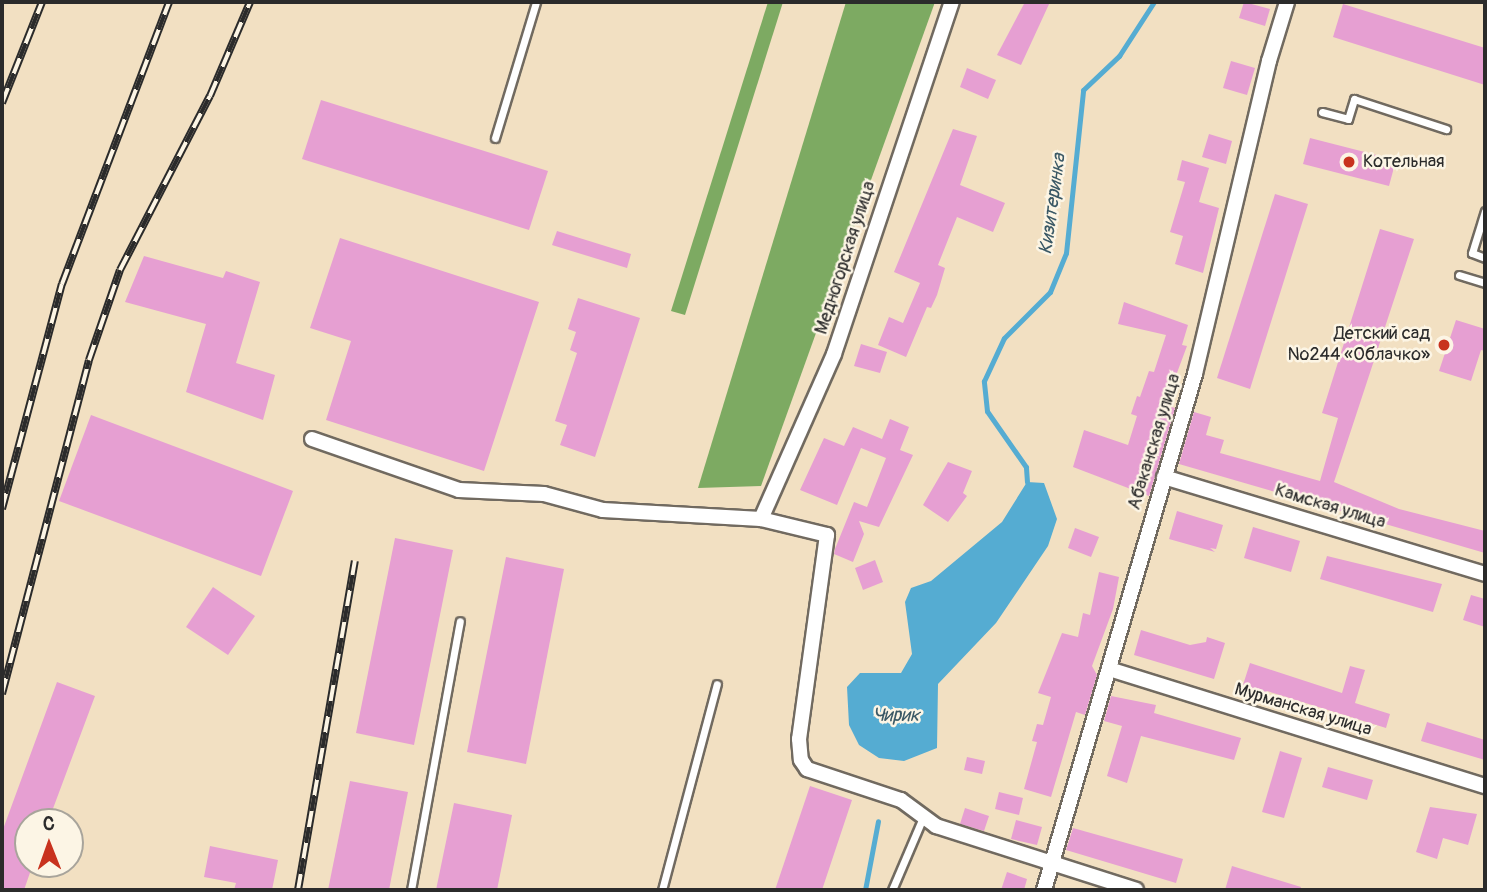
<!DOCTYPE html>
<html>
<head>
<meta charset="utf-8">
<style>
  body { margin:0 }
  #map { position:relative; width:1487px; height:892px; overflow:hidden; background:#f2e0c2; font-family:Pangolin,sans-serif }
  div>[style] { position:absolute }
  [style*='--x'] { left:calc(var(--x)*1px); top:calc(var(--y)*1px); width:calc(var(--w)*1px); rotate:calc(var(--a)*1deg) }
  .forest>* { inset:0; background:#7daa62 }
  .water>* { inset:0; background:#55acd2 }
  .stream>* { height:5px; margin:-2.5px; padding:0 2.5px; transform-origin:2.5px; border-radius:2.5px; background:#55acd2 }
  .building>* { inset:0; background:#e69fd2 }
  .roads { filter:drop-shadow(2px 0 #716a60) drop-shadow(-2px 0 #716a60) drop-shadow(0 2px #716a60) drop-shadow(0 -2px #716a60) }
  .lane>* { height:7px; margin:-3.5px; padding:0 3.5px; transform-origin:3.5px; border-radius:3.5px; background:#fff }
  .street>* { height:14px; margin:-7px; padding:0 7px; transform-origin:7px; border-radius:7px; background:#fff }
  .rail>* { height:8px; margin-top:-4px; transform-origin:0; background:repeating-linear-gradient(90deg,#fcf5e5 0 16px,#2b2b2b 0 32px); box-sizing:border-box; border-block:2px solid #2b2b2b }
  .dots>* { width:19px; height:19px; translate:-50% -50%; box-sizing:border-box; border:4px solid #fcf5e5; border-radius:50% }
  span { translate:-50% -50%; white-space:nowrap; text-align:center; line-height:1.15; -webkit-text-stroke:5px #fcf5e5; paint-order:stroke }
  .poi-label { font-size:18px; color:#2b2b2b }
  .left { translate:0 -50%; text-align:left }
  .right { translate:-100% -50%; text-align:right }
  .street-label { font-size:18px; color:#2b2b2b }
  .water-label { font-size:19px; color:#3a5865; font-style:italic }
  .frame { position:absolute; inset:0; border:4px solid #2b2b2b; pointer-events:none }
  .north { position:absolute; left:14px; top:808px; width:70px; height:70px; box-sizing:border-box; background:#fcf5e5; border:2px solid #a8a49b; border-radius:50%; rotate:359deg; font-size:19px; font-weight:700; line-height:28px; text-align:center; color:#2b2b2b }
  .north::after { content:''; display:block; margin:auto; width:24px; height:32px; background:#c8321e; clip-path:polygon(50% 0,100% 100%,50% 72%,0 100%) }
</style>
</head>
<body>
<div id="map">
  <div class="forest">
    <i style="clip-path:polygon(768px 2px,783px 2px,685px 315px,671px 311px)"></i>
    <i style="clip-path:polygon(846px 2px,935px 2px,761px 486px,698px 488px)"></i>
  </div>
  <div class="water">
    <i style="clip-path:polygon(1027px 482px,1044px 483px,1057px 519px,1048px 546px,996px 623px,938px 684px,937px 748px,904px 761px,879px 758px,859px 745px,849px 725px,847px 687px,860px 673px,901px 673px,912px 654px,905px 602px,911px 588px,931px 581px,1002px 522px)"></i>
  </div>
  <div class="stream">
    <i style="--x:1027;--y:482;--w:15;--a:-94"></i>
    <i style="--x:1026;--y:467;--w:68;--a:-124.9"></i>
    <i style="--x:987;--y:411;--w:30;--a:-96"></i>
    <i style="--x:984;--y:381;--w:47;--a:-65.1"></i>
    <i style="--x:1004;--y:338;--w:65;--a:-45"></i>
    <i style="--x:1050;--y:292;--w:42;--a:-67.7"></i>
    <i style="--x:1066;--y:253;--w:164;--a:-84"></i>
    <i style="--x:1083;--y:90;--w:50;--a:-43.4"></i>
    <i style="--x:1119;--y:56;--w:64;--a:-57.1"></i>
    <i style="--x:865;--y:890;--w:70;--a:-79.3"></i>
  </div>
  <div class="building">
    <i style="clip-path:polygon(1025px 2px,1050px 2px,1021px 65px,997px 55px)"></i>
    <i style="clip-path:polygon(1244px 2px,1270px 9px,1265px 26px,1239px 18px)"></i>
    <i style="clip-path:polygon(1343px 4px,1485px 48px,1485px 85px,1333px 37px)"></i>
    <i style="clip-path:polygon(1231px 61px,1255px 68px,1247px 95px,1223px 88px)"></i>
    <i style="clip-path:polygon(967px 68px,996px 80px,988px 99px,960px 87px)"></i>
    <i style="clip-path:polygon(321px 100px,548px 171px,529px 230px,302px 159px)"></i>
    <i style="clip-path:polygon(953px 129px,977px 136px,960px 185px,1005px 203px,993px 232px,957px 217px,938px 265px,945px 268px,937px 295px,931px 308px,927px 307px,906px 357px,878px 345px,889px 317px,903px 323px,920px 283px,894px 272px)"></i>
    <i style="clip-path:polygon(1209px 134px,1232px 141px,1226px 164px,1202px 157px)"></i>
    <i style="clip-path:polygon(1310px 138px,1396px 160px,1389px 186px,1303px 164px)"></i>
    <i style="clip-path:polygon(1182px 160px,1209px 168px,1199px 202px,1219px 208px,1203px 273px,1175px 264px,1183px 236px,1170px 232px,1185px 182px,1177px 180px)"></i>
    <i style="clip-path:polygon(1275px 194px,1308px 204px,1250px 389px,1217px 378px)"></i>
    <i style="clip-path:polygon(1380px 229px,1414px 239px,1334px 482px,1399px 509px,1485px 531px,1485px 553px,1179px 464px,1194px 412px,1211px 417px,1206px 435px,1224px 440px,1220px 453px,1320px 481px,1338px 418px,1322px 413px)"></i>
    <i style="clip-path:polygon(557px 231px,631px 254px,627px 268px,552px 245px)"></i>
    <i style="clip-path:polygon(340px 238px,539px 302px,484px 471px,326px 420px,351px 341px,310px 328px)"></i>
    <i style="clip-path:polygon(144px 256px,223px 278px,226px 271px,260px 282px,236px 363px,275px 375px,263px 420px,186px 392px,206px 324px,125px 302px)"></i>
    <i style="clip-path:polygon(578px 298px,640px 318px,595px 457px,560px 445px,567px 425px,555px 421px,577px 353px,570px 350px,576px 332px,568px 329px)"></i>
    <i style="clip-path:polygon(1124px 302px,1188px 325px,1182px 345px,1187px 346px,1165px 405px,1175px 408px,1149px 496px,1073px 467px,1084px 430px,1128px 445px,1137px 416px,1131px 414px,1137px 396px,1140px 397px,1149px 371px,1154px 372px,1166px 335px,1118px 324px)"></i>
    <i style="clip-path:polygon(1456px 320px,1485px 329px,1485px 351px,1481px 350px,1471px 381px,1439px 371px)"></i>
    <i style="clip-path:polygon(861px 344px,887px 352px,880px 373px,854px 366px)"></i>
    <i style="clip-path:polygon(91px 415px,293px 491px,261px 576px,59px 501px)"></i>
    <i style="clip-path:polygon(890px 419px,909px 427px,900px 450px,913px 455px,879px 527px,859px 521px,864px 534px,853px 562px,834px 554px,835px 549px,854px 502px,867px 507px,886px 458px,861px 448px,837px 505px,800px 490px,824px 438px,844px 446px,853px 427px,882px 439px)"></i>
    <i style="clip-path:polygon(948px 462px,972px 471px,963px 493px,967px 496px,948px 522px,923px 505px)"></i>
    <i style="clip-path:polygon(1177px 511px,1223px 525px,1216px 549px,1210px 548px,1215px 552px,1169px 539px)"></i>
    <i style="clip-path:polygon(1253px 527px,1300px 541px,1291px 572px,1244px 558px)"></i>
    <i style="clip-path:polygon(1075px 528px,1099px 537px,1091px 557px,1068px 548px)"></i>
    <i style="clip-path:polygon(395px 538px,453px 550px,414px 745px,356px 733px)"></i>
    <i style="clip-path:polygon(1327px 556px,1442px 584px,1433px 612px,1320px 579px)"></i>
    <i style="clip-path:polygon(506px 557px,564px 569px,526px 764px,467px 752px)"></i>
    <i style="clip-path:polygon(875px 560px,883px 582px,863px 590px,855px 568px)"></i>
    <i style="clip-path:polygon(1099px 572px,1119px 577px,1113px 609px,1092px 666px,1097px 675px,1085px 715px,1076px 712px,1051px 797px,1024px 789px,1037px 742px,1032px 741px,1037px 724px,1043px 725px,1051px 697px,1038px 693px,1062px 633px,1078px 637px,1083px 613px,1090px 615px)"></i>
    <i style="clip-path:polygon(213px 587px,255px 616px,228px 655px,186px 627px)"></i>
    <i style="clip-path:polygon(1471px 595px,1485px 599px,1485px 627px,1463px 620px)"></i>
    <i style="clip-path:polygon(1141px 630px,1190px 645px,1206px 642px,1207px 637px,1225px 643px,1214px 679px,1134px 655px)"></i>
    <i style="clip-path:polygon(1250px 663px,1342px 693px,1350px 666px,1365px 670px,1355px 703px,1390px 714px,1386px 728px,1267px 691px,1266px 695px,1242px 688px)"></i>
    <i style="clip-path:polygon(57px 682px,95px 696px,48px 822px,28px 822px,28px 864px,33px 864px,24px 890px,2px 890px,2px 832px)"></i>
    <i style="clip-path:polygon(1111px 696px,1156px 705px,1154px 713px,1241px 738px,1234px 760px,1141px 736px,1127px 783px,1107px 776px,1122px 726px,1104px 721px)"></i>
    <i style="clip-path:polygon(1427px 722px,1485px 740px,1485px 760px,1421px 741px)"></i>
    <i style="clip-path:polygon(1280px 751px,1302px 758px,1284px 818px,1262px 812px)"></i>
    <i style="clip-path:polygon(967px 757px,985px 761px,982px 774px,964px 770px)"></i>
    <i style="clip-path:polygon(1328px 767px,1373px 780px,1367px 800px,1322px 787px)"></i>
    <i style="clip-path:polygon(350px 781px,408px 792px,389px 890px,328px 890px)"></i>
    <i style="clip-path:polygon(810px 786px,852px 800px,822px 890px,775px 890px)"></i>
    <i style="clip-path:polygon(999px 792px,1023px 798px,1019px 815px,995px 809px)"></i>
    <i style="clip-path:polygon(454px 803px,512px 815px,497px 890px,436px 890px)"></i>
    <i style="clip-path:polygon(1430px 807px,1477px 814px,1468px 845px,1443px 838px,1437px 859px,1416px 852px)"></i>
    <i style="clip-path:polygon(965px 808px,989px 816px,984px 831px,960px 824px)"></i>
    <i style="clip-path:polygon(1016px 820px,1042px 827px,1037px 845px,1011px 839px)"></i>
    <i style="clip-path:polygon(1073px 828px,1183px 859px,1176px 883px,1066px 850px)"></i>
    <i style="clip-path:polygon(210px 846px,278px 860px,272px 890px,234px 890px,236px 883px,204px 877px)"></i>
    <i style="clip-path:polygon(1232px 866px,1301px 887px,1300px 890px,1225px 890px)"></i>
    <i style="clip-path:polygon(1007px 872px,1027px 879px,1024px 890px,1001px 890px)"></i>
  </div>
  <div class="roads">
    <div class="lane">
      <i style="--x:1322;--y:112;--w:27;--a:15"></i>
      <i style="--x:1348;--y:119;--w:21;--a:-73"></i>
      <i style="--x:1354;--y:99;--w:97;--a:18.1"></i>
      <i style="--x:495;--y:138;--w:142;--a:-73.2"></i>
      <i style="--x:1485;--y:211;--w:44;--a:107.2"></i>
      <i style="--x:1472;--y:253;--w:14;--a:21"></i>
      <i style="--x:1459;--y:275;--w:27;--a:17"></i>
      <i style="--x:411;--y:890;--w:273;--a:-79.7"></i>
      <i style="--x:662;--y:890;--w:213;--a:-75.1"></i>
      <i style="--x:892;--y:890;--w:82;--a:-66.9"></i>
    </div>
    <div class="street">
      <i style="--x:312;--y:439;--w:156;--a:19.1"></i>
      <i style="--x:459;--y:490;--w:85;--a:2.7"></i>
      <i style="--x:544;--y:494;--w:61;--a:15.2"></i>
      <i style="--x:603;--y:510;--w:158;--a:3.3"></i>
      <i style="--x:761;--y:519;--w:68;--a:13.6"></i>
      <i style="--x:827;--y:535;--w:206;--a:97.8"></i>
      <i style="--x:799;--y:739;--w:21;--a:85"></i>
      <i style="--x:801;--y:760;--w:11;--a:56"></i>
      <i style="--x:807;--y:769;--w:99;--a:18.3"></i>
      <i style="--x:901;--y:800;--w:44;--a:36.6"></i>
      <i style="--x:936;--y:826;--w:210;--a:17.7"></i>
      <i style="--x:1164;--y:477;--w:335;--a:16.8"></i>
      <i style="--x:761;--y:519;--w:180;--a:-66.1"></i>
      <i style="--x:834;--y:354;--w:371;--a:-71.5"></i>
      <i style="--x:1109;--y:669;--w:394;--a:17.3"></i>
      <i style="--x:1044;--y:890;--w:538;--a:-73.69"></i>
      <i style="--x:1195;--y:374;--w:322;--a:-76.7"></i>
      <i style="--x:1269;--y:61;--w:62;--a:-73"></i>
    </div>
  </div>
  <div class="rail">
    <i style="--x:2;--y:103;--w:109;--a:-68.4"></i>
    <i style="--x:2;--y:509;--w:233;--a:-75.1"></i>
    <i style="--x:62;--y:284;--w:302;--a:-69.2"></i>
    <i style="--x:2;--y:694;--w:345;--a:-75.4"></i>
    <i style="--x:89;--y:360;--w:95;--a:-71"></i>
    <i style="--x:120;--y:270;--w:196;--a:-62.7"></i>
    <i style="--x:210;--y:96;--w:102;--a:-66.9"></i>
    <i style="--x:298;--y:890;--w:334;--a:-80.2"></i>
  </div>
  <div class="dots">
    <i style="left:1349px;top:162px;background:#c8321e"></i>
    <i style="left:1444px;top:345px;background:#c8321e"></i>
  </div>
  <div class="poi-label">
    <span class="left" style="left:1363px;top:162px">Котельная</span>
    <span class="right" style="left:1430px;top:345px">Детский сад<br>№244 «Облачко»</span>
  </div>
  <div class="street-label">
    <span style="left:846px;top:258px;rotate:-72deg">Медногорская улица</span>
    <span style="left:1155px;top:442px;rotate:-73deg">Абаканская улица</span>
    <span style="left:1330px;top:507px;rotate:17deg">Камская улица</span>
    <span style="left:1303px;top:710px;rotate:17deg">Мурманская улица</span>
  </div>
  <div class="water-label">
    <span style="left:1053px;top:204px;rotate:-82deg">Кизитеринка</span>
    <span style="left:896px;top:716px">Чирик</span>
  </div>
  <div class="frame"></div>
  <div class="north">С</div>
</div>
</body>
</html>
